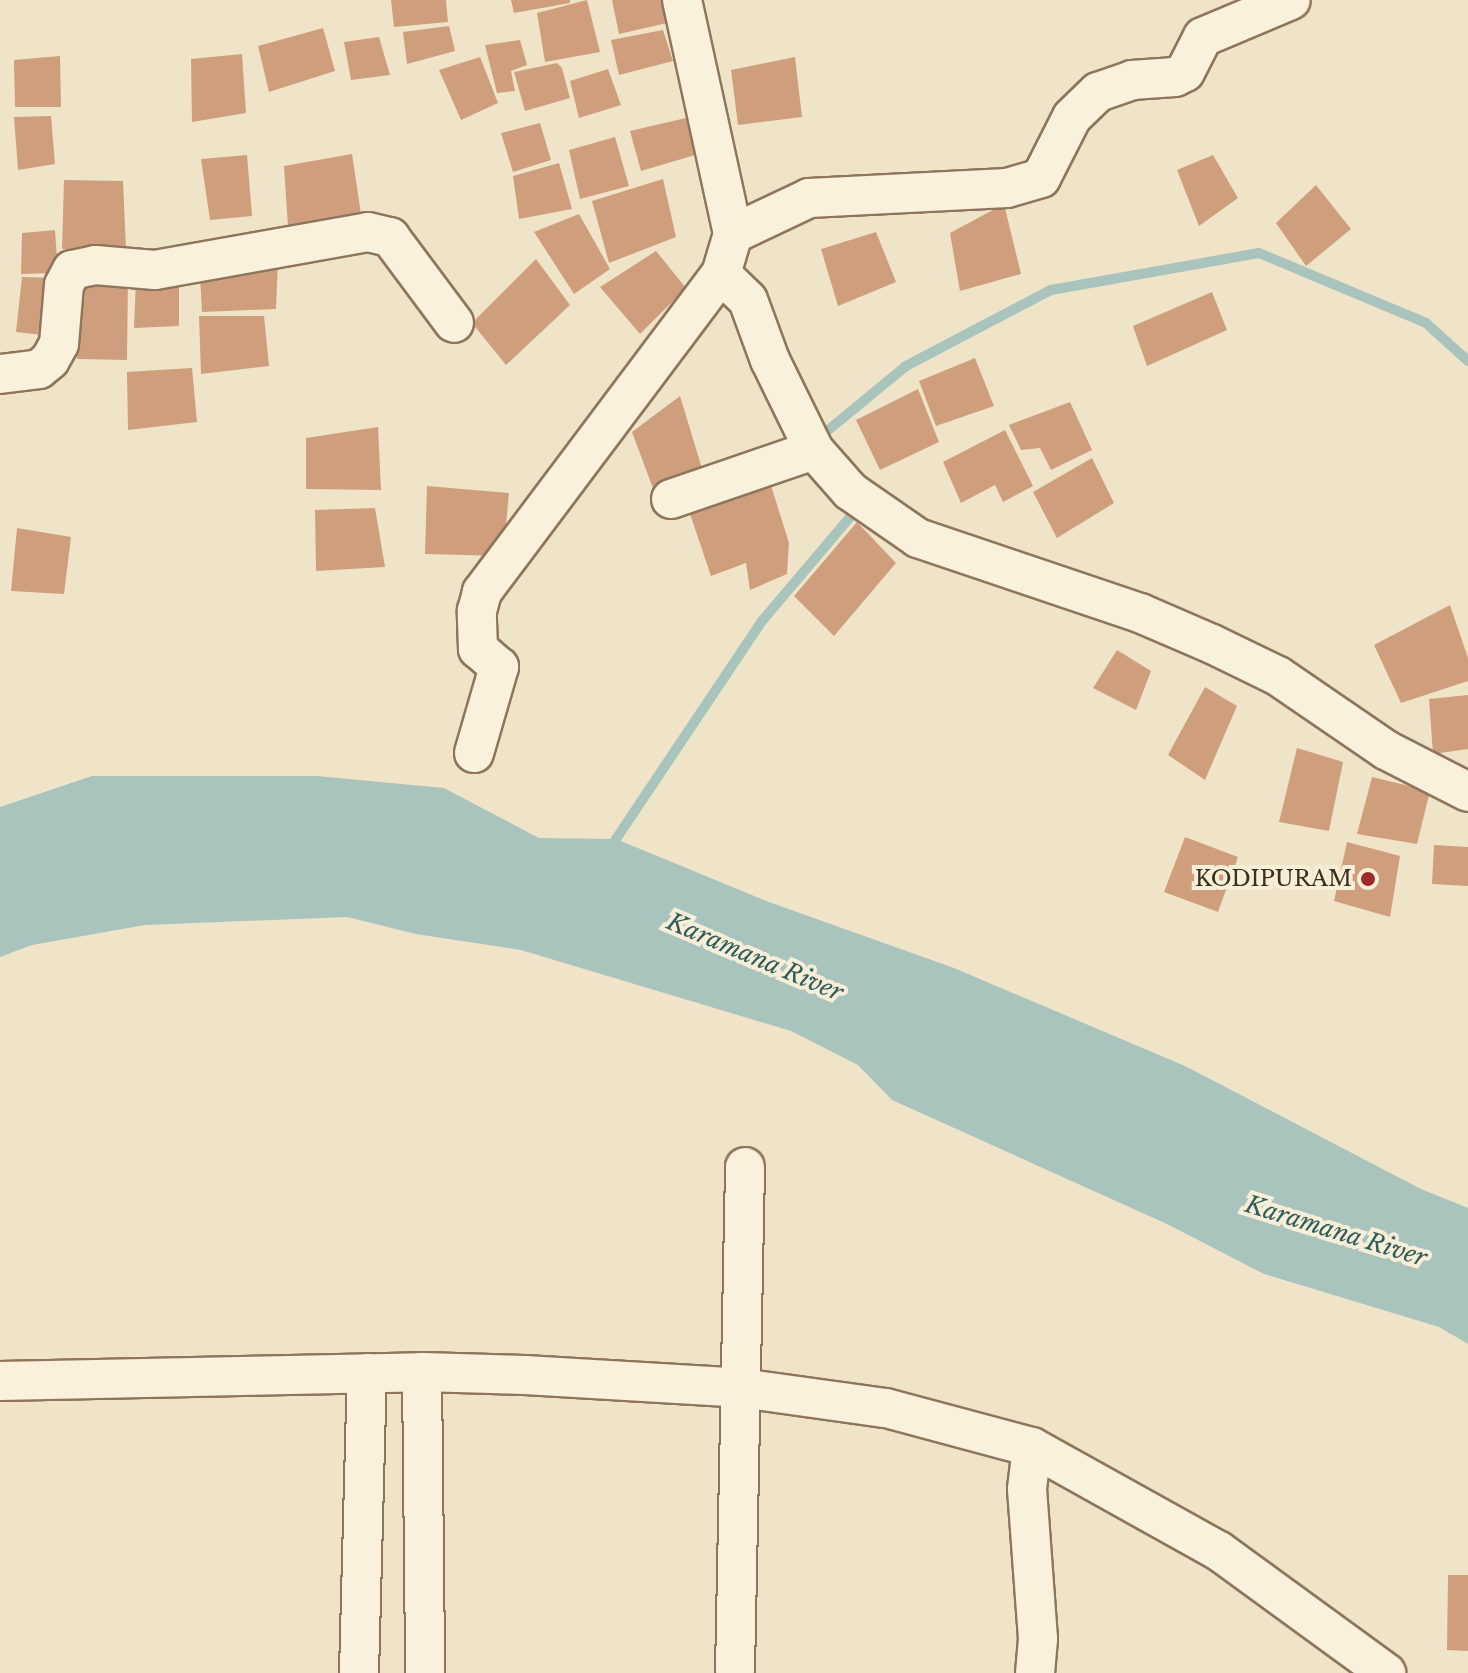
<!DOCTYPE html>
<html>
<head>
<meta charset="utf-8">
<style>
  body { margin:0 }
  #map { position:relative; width:1468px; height:1673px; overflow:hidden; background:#f0e4c8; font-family:"Libre Baskerville",serif }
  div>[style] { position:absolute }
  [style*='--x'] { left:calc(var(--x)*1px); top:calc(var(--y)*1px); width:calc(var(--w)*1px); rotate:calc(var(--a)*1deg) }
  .water>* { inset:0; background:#a9c4bc }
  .stream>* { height:10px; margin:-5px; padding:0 5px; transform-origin:5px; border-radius:5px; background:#a9c4bc }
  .building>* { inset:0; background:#cf9f7d }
  .roads { filter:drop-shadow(2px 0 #8d765c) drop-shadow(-2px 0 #8d765c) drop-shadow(0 2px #8d765c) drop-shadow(0 -2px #8d765c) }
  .minor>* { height:38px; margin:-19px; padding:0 19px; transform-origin:19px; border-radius:19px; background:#faf1dc }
  .dots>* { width:22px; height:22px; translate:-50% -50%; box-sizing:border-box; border:4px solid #f7eed8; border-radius:50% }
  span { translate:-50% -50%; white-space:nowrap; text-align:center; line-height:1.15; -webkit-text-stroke:8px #f7eed8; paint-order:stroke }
  .poi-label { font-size:22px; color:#3d2e20 }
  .right { translate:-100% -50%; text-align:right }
  .water-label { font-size:24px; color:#2f5d5a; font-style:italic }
</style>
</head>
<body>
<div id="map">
  <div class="water">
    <i style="clip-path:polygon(92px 776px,317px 776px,444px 788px,539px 838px,616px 839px,769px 902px,954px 968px,1185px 1066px,1421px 1189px,1468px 1208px,1468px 1344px,1439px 1327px,1264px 1274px,1167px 1224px,892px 1100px,858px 1065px,791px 1031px,521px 950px,416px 934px,347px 917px,145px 925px,32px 945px,0 957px,0 807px)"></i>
  </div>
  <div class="stream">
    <i style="--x:824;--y:439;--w:4;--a:-135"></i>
    <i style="--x:821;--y:436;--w:110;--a:-39.5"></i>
    <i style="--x:906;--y:366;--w:164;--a:-27.7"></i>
    <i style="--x:1051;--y:290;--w:211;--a:-10.1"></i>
    <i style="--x:1259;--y:253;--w:181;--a:22.7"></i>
    <i style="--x:1426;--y:323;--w:57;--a:42.1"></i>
    <i style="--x:616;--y:839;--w:262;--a:-56.2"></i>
    <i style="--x:762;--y:621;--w:148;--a:-49.7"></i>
  </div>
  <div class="building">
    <i style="clip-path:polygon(391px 0,446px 0,448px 22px,394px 27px)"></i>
    <i style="clip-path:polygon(511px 0,570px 0,570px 3px,514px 13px)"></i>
    <i style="clip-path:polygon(587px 0,600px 52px,545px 62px,537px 13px)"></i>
    <i style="clip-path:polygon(612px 0,661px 0,667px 23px,619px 34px)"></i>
    <i style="clip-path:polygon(449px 26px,455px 51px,407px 64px,403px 32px)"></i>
    <i style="clip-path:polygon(323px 28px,335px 71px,269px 92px,258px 46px)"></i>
    <i style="clip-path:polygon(663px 30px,673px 61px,619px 75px,611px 40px)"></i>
    <i style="clip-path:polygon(379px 37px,390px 75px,351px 80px,344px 42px)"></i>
    <i style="clip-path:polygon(520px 40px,527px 65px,511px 71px,515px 91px,497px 93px,485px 45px)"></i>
    <i style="clip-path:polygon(242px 54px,246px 113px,192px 122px,191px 59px)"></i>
    <i style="clip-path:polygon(60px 56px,61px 107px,15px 107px,14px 60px)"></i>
    <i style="clip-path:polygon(480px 57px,498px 103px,461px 120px,439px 70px)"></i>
    <i style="clip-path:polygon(795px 57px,802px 117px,738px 125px,731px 70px)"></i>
    <i style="clip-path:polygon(557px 63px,562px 68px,570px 98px,525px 111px,514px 72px)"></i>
    <i style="clip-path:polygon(608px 69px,621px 105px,579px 118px,570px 81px)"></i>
    <i style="clip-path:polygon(51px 116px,55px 164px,18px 170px,14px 117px)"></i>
    <i style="clip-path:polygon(686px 118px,695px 155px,641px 171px,630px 131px)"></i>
    <i style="clip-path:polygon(540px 123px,551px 160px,513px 172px,501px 133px)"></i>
    <i style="clip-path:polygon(615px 137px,629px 186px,580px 199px,569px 150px)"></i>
    <i style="clip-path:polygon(352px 154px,361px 214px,288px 227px,284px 166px)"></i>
    <i style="clip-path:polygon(247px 155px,252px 216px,210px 220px,201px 159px)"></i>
    <i style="clip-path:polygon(1213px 155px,1238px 198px,1199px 226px,1177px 170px)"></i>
    <i style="clip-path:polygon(559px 163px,572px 209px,519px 219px,513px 176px)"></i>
    <i style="clip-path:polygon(663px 179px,676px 237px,609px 263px,592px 201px)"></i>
    <i style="clip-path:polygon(64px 180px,123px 181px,126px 249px,62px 249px)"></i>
    <i style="clip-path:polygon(1316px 185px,1351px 229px,1306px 266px,1276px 223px)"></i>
    <i style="clip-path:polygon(1004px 204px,1021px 274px,960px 291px,950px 233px)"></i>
    <i style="clip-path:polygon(579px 214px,610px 269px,574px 294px,534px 232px)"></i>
    <i style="clip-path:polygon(55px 230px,58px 273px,21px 274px,22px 233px)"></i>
    <i style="clip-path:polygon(876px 232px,896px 282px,838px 306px,821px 249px)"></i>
    <i style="clip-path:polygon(656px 251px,686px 288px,640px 334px,600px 287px)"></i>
    <i style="clip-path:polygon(536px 259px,570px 305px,506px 365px,472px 323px)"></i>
    <i style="clip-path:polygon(278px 261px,276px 309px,202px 312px,200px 277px)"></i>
    <i style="clip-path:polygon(80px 276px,128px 276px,127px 360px,77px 359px)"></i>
    <i style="clip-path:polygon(22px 277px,55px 278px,51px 336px,16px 332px)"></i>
    <i style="clip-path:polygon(136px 279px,179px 279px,179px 326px,134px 328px)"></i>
    <i style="clip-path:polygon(1212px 292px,1227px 330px,1147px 366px,1133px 326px)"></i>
    <i style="clip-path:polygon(199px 316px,264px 316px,269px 366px,201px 374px)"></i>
    <i style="clip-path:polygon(975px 358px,994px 406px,936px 426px,919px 381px)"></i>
    <i style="clip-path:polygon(192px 368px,197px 422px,128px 430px,127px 372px)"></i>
    <i style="clip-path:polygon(918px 389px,939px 442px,880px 470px,856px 420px)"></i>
    <i style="clip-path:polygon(680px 396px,704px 475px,654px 491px,632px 432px)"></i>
    <i style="clip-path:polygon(1070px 402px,1092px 450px,1051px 470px,1040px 448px,1021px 450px,1009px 425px)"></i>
    <i style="clip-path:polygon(378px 427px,381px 490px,306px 489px,306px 438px)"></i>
    <i style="clip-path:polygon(1005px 430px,1033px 486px,1003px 502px,995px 485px,961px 503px,943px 462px)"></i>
    <i style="clip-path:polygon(1092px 458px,1114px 503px,1057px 538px,1033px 492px)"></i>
    <i style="clip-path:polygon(768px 476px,789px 543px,787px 574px,750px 590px,746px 563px,711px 576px,687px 505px)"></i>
    <i style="clip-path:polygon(427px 486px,509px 493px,503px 556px,425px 554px)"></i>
    <i style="clip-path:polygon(375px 508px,385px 567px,316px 571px,315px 510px)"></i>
    <i style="clip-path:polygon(857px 522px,896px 563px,834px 636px,794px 596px)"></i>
    <i style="clip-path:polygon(17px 528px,71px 537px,64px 594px,11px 591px)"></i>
    <i style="clip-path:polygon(1450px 605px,1468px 658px,1468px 681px,1401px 703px,1374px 645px)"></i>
    <i style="clip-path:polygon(1117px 650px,1151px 671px,1136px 710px,1093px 688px)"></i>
    <i style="clip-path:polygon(1205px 687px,1237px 706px,1205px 780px,1168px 755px)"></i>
    <i style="clip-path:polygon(1468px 695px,1468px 749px,1433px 754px,1429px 699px)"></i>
    <i style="clip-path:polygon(1297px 748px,1343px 762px,1329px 831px,1279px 822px)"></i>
    <i style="clip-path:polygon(1372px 777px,1430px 791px,1417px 844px,1357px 834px)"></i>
    <i style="clip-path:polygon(1185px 837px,1238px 857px,1218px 912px,1164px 892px)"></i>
    <i style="clip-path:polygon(1347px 842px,1400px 856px,1390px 917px,1334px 901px)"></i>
    <i style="clip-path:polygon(1434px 845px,1468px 847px,1468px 886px,1432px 884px)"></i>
    <i style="clip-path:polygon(1448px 1575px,1468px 1575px,1468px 1651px,1447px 1650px)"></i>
  </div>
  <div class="roads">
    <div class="minor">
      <i style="--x:682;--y:0;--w:239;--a:77.7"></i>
      <i style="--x:733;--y:234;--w:42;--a:106.7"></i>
      <i style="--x:721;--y:274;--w:37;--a:44"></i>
      <i style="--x:748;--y:300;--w:64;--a:69.9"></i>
      <i style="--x:770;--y:360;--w:100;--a:63.9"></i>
      <i style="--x:814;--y:450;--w:55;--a:48.7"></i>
      <i style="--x:850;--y:491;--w:83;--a:34.7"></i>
      <i style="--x:918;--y:538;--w:234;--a:18.7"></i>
      <i style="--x:1140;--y:613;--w:78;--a:23.3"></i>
      <i style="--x:1212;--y:644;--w:73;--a:25.9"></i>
      <i style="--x:1278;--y:676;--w:131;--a:34.4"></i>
      <i style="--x:1386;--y:750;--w:92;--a:27.1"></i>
      <i style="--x:733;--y:234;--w:84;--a:-25.3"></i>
      <i style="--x:809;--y:198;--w:198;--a:-2.9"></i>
      <i style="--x:1007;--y:188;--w:35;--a:-16"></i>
      <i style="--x:1041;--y:178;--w:68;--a:-63.1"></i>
      <i style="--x:1072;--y:117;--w:36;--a:-44"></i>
      <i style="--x:1098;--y:92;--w:36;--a:-19"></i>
      <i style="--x:1132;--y:80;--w:43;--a:-4"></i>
      <i style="--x:1175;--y:77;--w:11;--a:-27"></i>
      <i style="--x:1185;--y:72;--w:39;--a:-63"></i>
      <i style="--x:1203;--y:37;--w:95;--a:-22.8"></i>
      <i style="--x:0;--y:374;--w:39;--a:-7"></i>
      <i style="--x:39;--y:369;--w:14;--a:-39"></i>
      <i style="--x:50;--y:360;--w:18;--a:-61"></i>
      <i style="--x:59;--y:344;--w:59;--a:-85.2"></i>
      <i style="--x:64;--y:285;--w:17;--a:-62"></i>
      <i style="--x:72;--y:270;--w:24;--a:-12"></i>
      <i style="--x:95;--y:265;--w:60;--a:4.8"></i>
      <i style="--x:155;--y:270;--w:216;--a:-10.1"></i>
      <i style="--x:368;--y:232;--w:23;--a:13"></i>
      <i style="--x:390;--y:237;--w:107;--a:53.3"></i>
      <i style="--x:671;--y:499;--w:151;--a:-18.9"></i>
      <i style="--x:474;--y:753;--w:90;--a:-73.8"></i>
      <i style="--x:499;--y:667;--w:28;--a:-139"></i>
      <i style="--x:478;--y:649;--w:38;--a:-92"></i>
      <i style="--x:477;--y:611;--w:20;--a:-75"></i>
      <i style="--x:482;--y:592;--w:398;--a:-53.1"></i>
      <i style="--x:422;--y:1372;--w:301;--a:89.4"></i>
      <i style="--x:0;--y:1381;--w:422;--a:-1.2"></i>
      <i style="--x:422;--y:1372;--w:103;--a:1.7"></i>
      <i style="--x:525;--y:1375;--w:216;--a:3.4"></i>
      <i style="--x:741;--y:1388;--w:146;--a:7.9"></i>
      <i style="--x:886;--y:1408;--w:151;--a:15"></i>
      <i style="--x:1032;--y:1447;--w:214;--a:29.1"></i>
      <i style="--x:1219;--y:1551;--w:207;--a:36.1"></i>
      <i style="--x:1032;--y:1447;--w:42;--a:96.8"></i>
      <i style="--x:1027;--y:1489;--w:150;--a:85.8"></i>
      <i style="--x:1038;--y:1639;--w:34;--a:95"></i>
      <i style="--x:735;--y:1671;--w:504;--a:-88.86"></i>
      <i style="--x:359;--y:1673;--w:300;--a:-88.5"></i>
    </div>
  </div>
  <div class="dots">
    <i style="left:1368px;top:879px;background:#9e2a2b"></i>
  </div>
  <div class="poi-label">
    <span class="right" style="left:1352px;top:879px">KODIPURAM</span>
  </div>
  <div class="water-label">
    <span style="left:755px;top:957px;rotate:23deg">Karamana River</span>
    <span style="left:1336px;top:1231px;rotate:17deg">Karamana River</span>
  </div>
</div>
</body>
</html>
